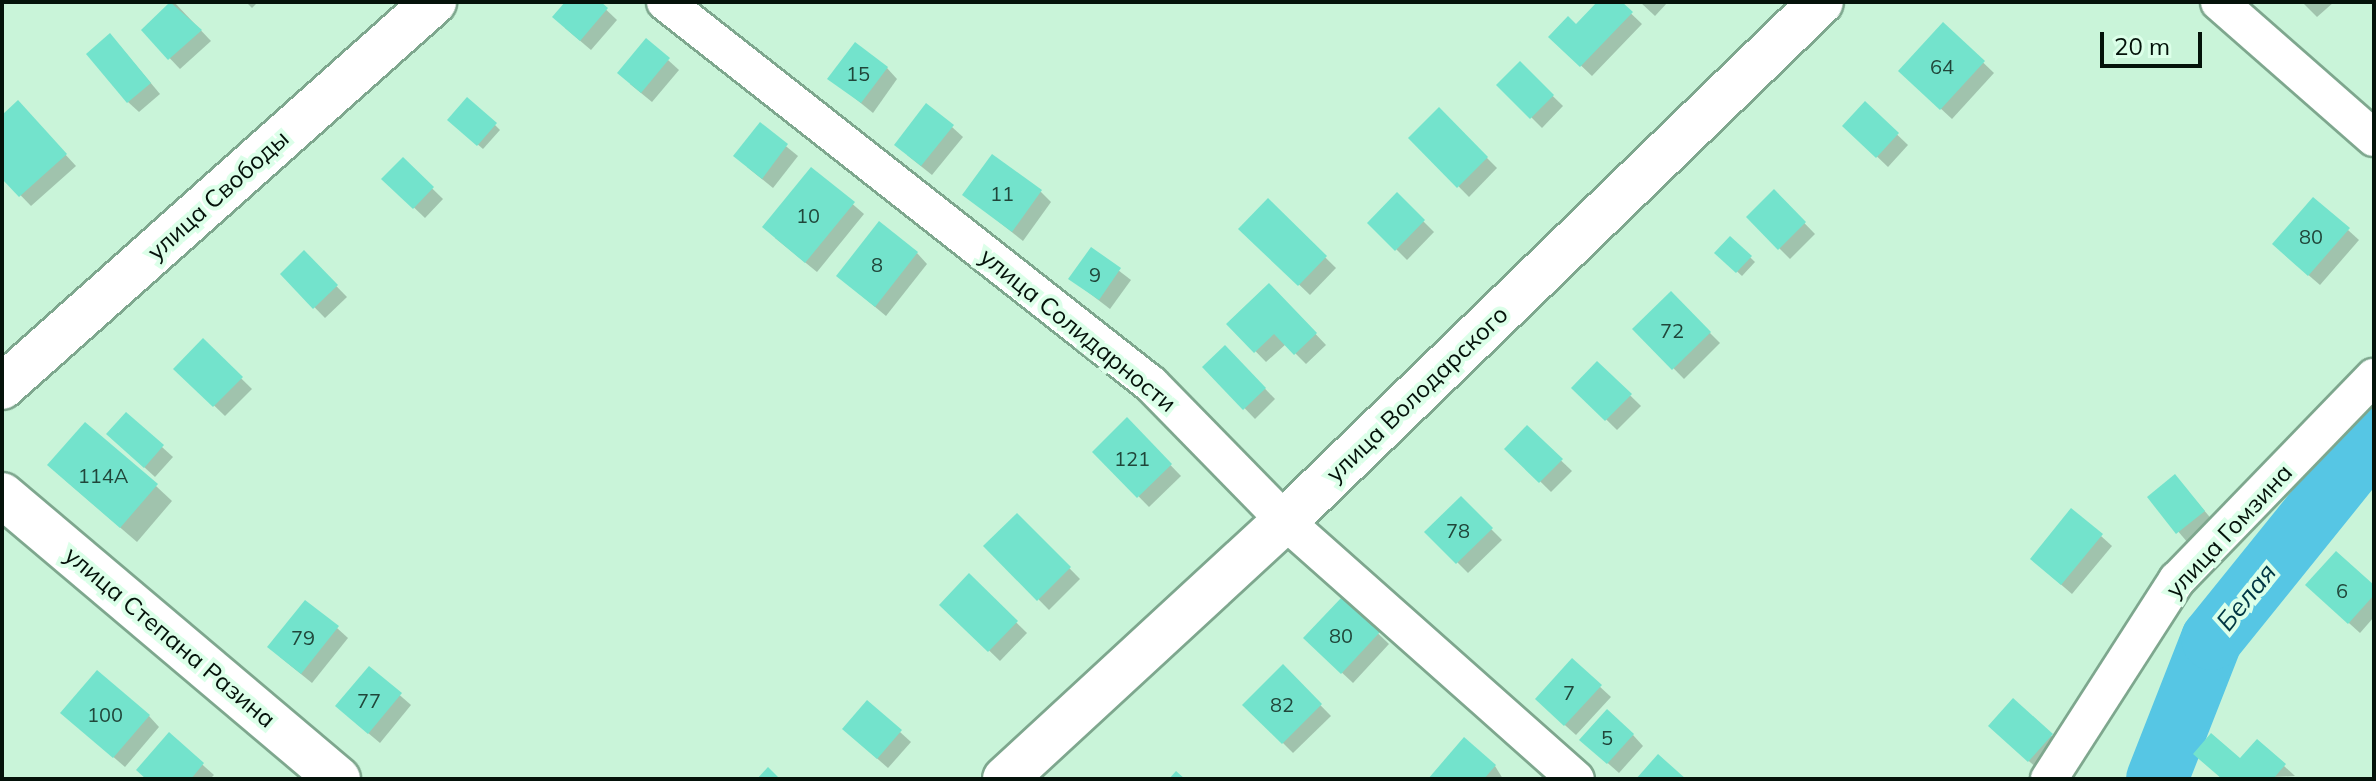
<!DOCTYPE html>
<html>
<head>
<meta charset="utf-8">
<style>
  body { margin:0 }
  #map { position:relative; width:2376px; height:781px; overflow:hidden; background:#c9f4d9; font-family:Mulish,sans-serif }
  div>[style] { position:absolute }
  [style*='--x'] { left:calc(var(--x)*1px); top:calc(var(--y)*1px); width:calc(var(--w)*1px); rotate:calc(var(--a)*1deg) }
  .shadow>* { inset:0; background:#0003 }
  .river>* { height:62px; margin:-31px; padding:0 31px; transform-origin:31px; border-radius:31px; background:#56c6e4 }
  .building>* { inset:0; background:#73e3cc }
  .roads { filter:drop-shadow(2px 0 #7ea78e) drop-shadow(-2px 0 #7ea78e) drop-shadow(0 2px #7ea78e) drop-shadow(0 -2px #7ea78e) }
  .minor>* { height:36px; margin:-18px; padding:0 18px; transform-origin:18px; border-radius:18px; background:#fff }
  .major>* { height:44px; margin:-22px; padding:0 22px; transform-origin:22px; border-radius:22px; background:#fff }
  span { translate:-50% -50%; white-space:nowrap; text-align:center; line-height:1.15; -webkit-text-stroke:8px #dcffe9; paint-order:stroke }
  .number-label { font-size:20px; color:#20463a }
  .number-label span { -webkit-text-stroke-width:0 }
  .street-label { font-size:24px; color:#04120a }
  .water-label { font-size:26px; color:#003643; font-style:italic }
  .frame { position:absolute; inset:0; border:4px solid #04120a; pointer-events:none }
  .scale { position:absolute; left:2100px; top:32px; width:102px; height:36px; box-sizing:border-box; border:4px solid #04120a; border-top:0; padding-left:10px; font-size:24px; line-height:28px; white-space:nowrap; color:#04120a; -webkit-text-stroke:6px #dcffe9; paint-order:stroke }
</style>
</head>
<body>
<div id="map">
  <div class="shadow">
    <i style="clip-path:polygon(174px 2px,211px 41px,180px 69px,143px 30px)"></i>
    <i style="clip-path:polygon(246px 2px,258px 2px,252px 8px)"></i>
    <i style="clip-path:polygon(567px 2px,598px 2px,617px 20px,591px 50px,565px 28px)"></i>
    <i style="clip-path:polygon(1600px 2px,1619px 2px,1642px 24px,1592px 76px,1551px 37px,1576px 27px)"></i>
    <i style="clip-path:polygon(1640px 2px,1668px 2px,1655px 16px)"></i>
    <i style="clip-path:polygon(2302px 2px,2334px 2px,2317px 17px)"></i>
    <i style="clip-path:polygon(1944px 25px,1994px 73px,1952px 119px,1911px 81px)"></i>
    <i style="clip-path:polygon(120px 46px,160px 94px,139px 112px,128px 102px)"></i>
    <i style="clip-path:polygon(668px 60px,679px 70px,652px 102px,630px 84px)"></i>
    <i style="clip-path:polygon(1520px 64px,1563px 106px,1542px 128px,1499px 85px)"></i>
    <i style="clip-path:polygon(887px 68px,897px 79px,873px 113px,830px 78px)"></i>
    <i style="clip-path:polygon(1865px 104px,1908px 145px,1888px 167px,1845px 126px)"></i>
    <i style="clip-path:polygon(1439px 110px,1497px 168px,1469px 197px,1411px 138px)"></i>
    <i style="clip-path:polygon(28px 114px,76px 166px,31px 206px,2px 176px,2px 118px)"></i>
    <i style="clip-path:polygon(454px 124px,495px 125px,500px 130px,483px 149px)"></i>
    <i style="clip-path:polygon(760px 125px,798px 156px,773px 188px,747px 167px)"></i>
    <i style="clip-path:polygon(952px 127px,963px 137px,932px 175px,907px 155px)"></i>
    <i style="clip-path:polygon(403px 160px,443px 199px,425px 218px,384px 179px)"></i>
    <i style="clip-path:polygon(812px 169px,864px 214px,817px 272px,775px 238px)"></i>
    <i style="clip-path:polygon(1041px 192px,1051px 202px,1023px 241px,965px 195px)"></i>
    <i style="clip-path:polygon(1774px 192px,1815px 234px,1790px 259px,1748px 217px)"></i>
    <i style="clip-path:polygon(1397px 195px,1434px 232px,1407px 260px,1370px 223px)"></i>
    <i style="clip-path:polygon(1268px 201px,1336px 268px,1310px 295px,1241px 229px)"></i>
    <i style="clip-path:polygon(2348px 230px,2359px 240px,2320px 285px,2285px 255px)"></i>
    <i style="clip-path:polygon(1730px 238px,1755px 262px,1742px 276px,1717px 253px)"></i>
    <i style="clip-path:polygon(1092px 250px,1131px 280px,1110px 309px,1071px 279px)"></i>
    <i style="clip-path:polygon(304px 253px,347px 297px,325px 318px,282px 274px)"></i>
    <i style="clip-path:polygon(917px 253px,927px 264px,886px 316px,850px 286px)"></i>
    <i style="clip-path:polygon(1269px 285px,1326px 345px,1306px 364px,1286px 344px,1266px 362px,1229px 324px)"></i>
    <i style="clip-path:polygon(1671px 294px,1720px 343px,1684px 379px,1635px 329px)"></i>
    <i style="clip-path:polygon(203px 341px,252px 389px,225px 416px,176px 369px)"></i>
    <i style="clip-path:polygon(1225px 347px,1275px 399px,1255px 419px,1205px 367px)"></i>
    <i style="clip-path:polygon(1597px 363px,1641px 406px,1617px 430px,1574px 388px)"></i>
    <i style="clip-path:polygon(1127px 420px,1181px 476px,1149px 507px,1095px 452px)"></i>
    <i style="clip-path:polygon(1527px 428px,1572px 471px,1551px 492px,1507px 449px)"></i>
    <i style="clip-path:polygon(119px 444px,162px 447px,173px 457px,155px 477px)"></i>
    <i style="clip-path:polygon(2175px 476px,2214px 522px,2188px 543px,2149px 497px)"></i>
    <i style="clip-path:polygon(65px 480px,156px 486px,172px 501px,137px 542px)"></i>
    <i style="clip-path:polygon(1461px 499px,1502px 540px,1468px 573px,1427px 532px)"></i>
    <i style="clip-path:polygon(1017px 515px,1080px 579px,1049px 610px,986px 546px)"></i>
    <i style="clip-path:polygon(2101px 536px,2112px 546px,2072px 594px,2043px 569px)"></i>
    <i style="clip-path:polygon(969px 576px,1027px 633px,1000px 661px,942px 605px)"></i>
    <i style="clip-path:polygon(2374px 588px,2374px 617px,2360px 633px,2319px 596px)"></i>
    <i style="clip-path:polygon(1342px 599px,1389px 644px,1353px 683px,1305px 638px)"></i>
    <i style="clip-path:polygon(337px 628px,348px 638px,312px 683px,280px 657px)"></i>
    <i style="clip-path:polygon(1572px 661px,1611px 697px,1576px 735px,1548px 710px)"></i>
    <i style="clip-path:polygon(1283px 667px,1331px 716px,1293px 753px,1245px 705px)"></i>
    <i style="clip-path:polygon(370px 669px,411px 705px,380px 743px,349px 717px)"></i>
    <i style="clip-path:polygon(2014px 701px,2062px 746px,2040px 771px,2001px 736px)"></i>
    <i style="clip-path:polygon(149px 716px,159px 727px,125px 767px,74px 723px)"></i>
    <i style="clip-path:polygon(900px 732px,911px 742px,888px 768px,856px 740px)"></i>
    <i style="clip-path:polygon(169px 735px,214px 775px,210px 779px,148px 779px)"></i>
    <i style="clip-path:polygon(1633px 735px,1643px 746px,1619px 773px,1593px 750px)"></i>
    <i style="clip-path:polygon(2241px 761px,2284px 766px,2295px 776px,2223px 779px)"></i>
    <i style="clip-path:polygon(1495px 766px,1503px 779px,1430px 779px)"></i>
  </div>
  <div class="river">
    <i style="--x:2157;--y:779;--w:150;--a:-68.6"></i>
    <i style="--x:2212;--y:639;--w:258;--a:-51.1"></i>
  </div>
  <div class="building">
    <i style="clip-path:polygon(170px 2px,202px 30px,168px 60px,141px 30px)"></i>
    <i style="clip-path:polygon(565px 2px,601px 2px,608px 8px,580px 41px,552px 17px)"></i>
    <i style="clip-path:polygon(1597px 2px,1622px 2px,1633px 12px,1580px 67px,1548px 37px,1568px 16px,1576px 24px)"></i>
    <i style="clip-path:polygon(1943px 22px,1985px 61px,1940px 110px,1898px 71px)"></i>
    <i style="clip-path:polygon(110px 33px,151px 83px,127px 103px,86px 54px)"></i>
    <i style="clip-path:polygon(646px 38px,670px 58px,641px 93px,617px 73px)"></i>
    <i style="clip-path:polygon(855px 42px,888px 67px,861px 103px,827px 79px)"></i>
    <i style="clip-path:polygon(1520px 61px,1554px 95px,1530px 119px,1496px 85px)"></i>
    <i style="clip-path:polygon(467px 97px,497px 123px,477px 146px,447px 120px)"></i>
    <i style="clip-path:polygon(18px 100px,67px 154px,19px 197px,2px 179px,2px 115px)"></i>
    <i style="clip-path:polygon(1865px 101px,1899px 133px,1876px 158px,1842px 126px)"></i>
    <i style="clip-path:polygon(926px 103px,954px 125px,921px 166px,894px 145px)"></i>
    <i style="clip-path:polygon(1439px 107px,1488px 157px,1457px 188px,1408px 138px)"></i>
    <i style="clip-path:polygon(760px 122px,788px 144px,762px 179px,733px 156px)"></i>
    <i style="clip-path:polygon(992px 154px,1042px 190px,1012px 232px,962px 195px)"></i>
    <i style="clip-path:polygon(403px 157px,434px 187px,413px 209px,381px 179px)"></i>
    <i style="clip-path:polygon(811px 167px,855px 202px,805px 263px,762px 227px)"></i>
    <i style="clip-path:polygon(1774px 189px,1806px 222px,1778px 250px,1746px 217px)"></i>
    <i style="clip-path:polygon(1397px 192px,1425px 220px,1395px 251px,1367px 223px)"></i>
    <i style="clip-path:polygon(2313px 197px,2350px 228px,2308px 276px,2272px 244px)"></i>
    <i style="clip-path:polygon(1268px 198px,1327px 256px,1298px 286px,1238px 229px)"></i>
    <i style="clip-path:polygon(879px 221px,918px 252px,875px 307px,836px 276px)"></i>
    <i style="clip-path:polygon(1730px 236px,1752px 256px,1736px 273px,1714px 253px)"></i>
    <i style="clip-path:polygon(1091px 247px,1121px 268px,1099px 300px,1068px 279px)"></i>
    <i style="clip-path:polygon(304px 250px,338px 285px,313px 309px,280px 274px)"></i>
    <i style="clip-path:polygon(1269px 283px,1317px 333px,1294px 355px,1274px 334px,1254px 353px,1226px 324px)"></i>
    <i style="clip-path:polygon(1671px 291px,1711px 332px,1672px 370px,1632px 329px)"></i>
    <i style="clip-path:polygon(203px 338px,243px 377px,213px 407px,173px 369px)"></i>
    <i style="clip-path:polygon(1225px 345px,1266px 388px,1243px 410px,1202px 367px)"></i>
    <i style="clip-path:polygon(1597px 361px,1632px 394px,1605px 421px,1571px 388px)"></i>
    <i style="clip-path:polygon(126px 412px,164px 445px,144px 468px,106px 434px)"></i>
    <i style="clip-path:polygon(1127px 417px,1172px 464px,1137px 498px,1092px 452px)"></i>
    <i style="clip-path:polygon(85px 422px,158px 484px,120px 528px,47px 465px)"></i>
    <i style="clip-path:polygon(1527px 425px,1563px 459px,1539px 483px,1504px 449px)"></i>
    <i style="clip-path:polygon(2175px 474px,2205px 511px,2176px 534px,2147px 497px)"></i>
    <i style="clip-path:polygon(1461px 496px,1493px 528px,1456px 564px,1424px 532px)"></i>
    <i style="clip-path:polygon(2071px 508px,2103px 534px,2061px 585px,2030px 559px)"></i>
    <i style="clip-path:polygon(1017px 513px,1071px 567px,1037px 601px,983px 546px)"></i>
    <i style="clip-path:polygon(2336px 551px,2374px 585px,2374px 595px,2348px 624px,2305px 585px)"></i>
    <i style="clip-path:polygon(969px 573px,1018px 621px,988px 652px,939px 605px)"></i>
    <i style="clip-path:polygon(1342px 597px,1380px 632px,1341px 674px,1303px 638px)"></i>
    <i style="clip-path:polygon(305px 600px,339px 626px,301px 674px,267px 647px)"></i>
    <i style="clip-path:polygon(1572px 658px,1602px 685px,1564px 726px,1535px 699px)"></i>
    <i style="clip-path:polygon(1283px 664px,1322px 704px,1282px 744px,1242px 705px)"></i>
    <i style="clip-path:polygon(369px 666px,402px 693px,368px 734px,335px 706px)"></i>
    <i style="clip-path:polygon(97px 670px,150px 715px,113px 758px,60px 713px)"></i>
    <i style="clip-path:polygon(2013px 698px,2053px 734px,2028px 762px,1988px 726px)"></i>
    <i style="clip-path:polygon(867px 700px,902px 730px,877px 759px,842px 729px)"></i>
    <i style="clip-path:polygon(1607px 709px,1634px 734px,1607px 764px,1579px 740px)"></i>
    <i style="clip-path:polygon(169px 732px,204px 763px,191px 779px,146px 779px,136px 770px)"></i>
    <i style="clip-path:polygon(2211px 733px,2240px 758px,2257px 739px,2286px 764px,2273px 779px,2222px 779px,2193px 754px)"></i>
    <i style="clip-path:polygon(1464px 737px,1496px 765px,1484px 779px,1428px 779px)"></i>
    <i style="clip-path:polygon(1658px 754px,1686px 779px,1636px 779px)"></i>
    <i style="clip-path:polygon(768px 767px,780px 779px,757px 779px)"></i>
    <i style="clip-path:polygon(1176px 771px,1185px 779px,1169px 779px)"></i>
  </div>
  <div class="roads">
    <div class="minor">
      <i style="--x:665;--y:2;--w:618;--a:38.17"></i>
      <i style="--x:1151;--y:384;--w:192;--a:45.6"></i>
      <i style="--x:1285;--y:521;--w:389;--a:41.6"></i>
      <i style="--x:2219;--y:2;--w:206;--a:41.3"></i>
      <i style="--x:2049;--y:779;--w:237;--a:-57.3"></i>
      <i style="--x:2177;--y:580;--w:283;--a:-45.9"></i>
    </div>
    <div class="major">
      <i style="--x:2;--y:387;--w:579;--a:-41.71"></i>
      <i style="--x:2;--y:495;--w:440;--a:40.2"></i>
      <i style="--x:1005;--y:779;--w:381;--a:-42.7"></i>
      <i style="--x:1285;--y:521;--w:746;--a:-44.08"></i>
    </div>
  </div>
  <div class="number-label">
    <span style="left:1942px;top:66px">64</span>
    <span style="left:858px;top:73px">15</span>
    <span style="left:1002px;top:193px">11</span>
    <span style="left:808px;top:215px">10</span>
    <span style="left:2311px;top:236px">80</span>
    <span style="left:877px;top:264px">8</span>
    <span style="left:1095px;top:274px">9</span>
    <span style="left:1672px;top:330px">72</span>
    <span style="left:1132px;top:458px">121</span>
    <span style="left:103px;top:475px">114А</span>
    <span style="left:1458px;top:530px">78</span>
    <span style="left:2342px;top:590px">6</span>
    <span style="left:1341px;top:635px">80</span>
    <span style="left:303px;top:637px">79</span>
    <span style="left:1569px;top:692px">7</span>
    <span style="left:369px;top:700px">77</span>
    <span style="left:1282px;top:704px">82</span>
    <span style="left:105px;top:714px">100</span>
    <span style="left:1607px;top:737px">5</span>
  </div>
  <div class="street-label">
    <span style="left:218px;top:195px;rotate:-42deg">улица Свободы</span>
    <span style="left:1078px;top:330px;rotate:39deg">улица Солидарности</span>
    <span style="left:1417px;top:394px;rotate:-44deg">улица Володарского</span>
    <span style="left:2229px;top:531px;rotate:-47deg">улица Гомзина</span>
    <span style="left:170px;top:637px;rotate:40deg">улица Степана Разина</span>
  </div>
  <div class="water-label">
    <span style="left:2246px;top:597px;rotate:-51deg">Белая</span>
  </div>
  <div class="frame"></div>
  <div class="scale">20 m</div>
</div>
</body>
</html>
